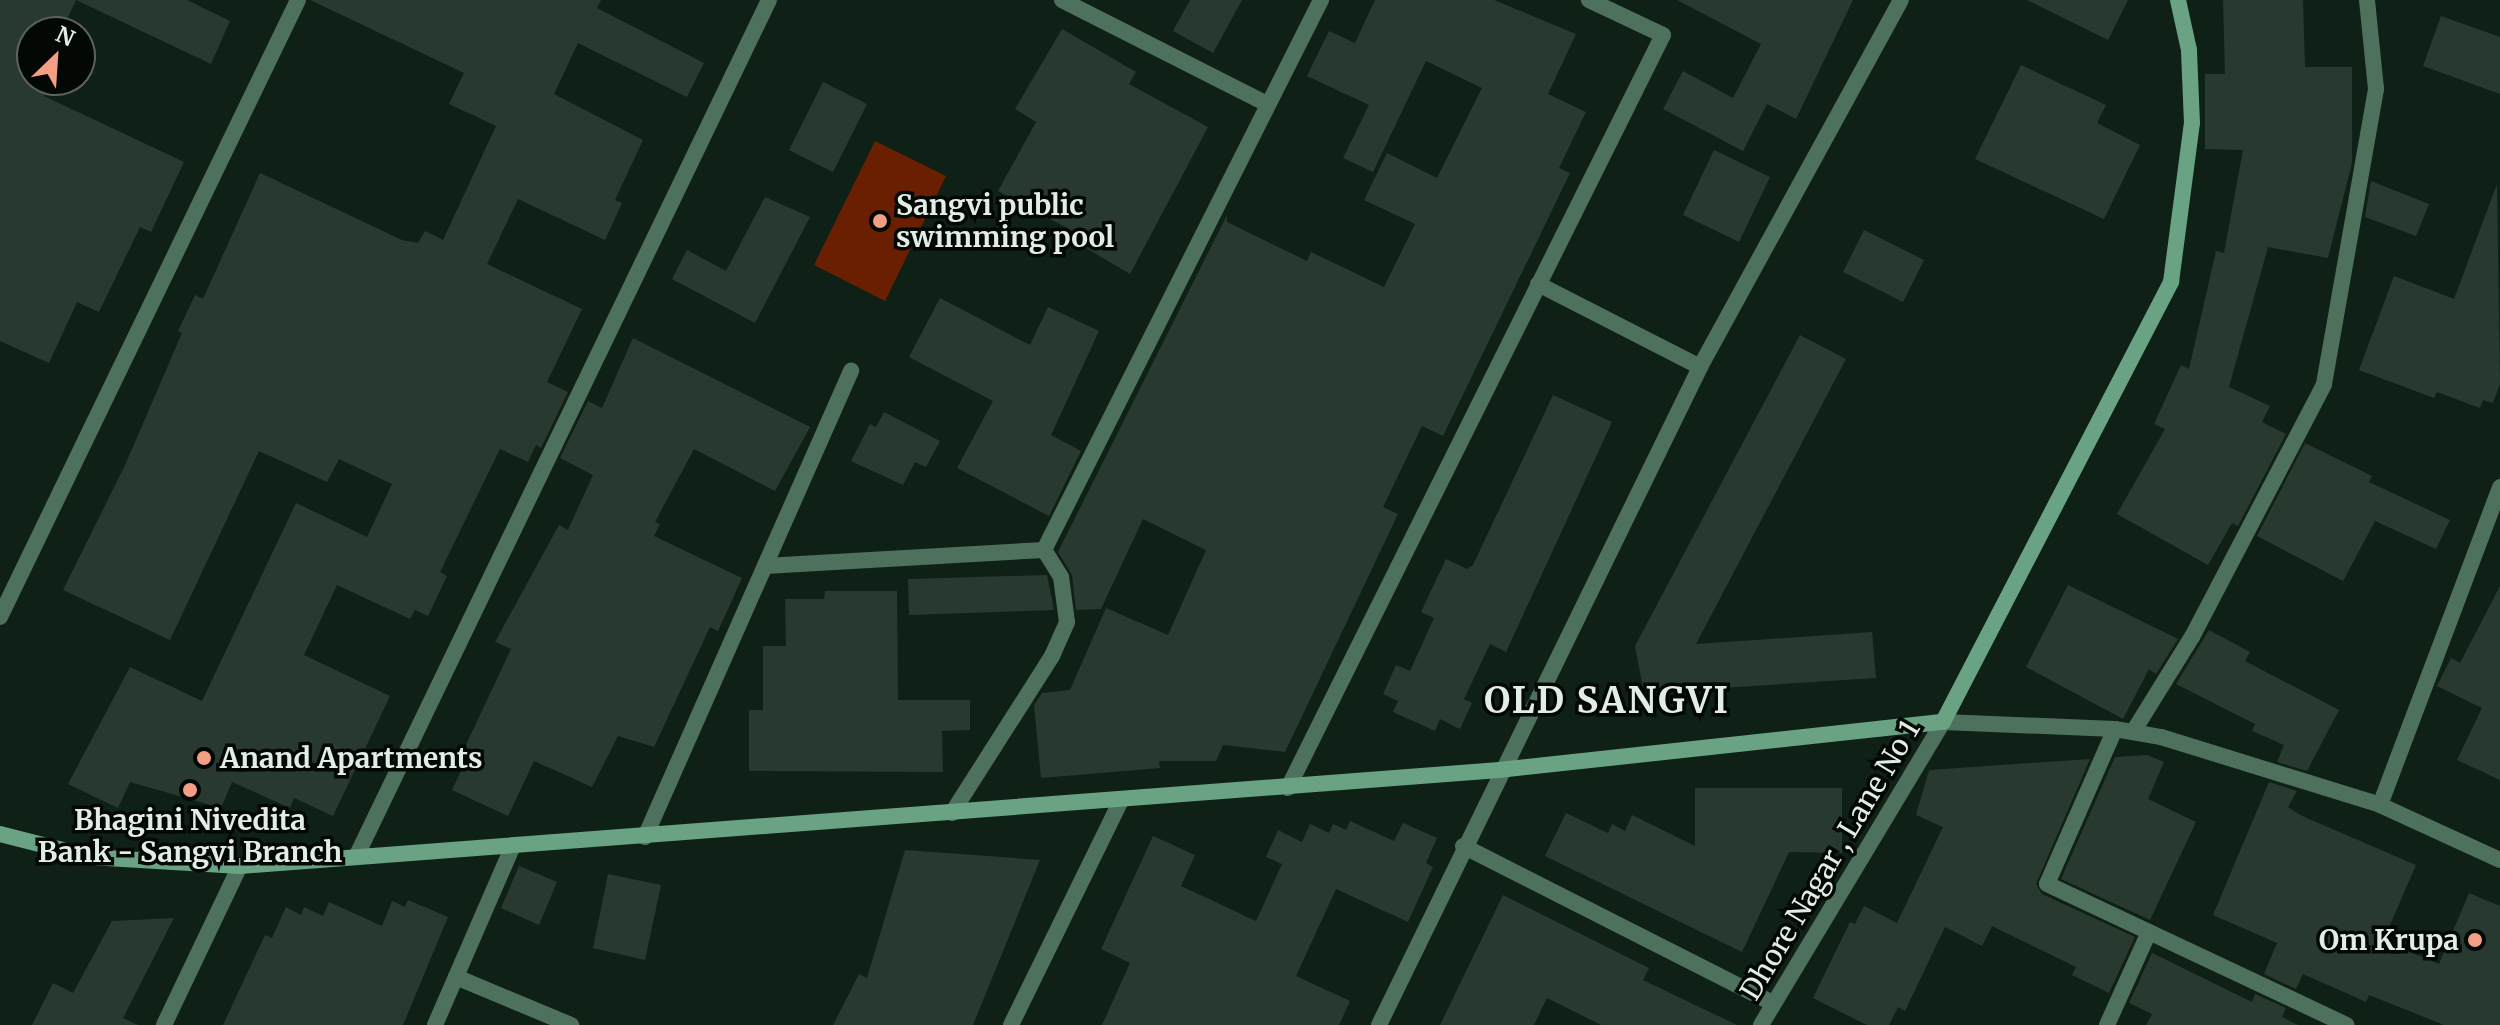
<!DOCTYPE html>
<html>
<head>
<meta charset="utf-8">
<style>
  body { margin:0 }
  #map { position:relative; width:2500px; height:1025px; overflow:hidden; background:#0f2017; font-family:Merriweather,serif }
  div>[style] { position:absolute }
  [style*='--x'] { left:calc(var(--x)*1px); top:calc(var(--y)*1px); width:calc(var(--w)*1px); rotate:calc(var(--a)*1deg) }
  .water>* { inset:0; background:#6a1f00 }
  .building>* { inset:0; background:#283a30 }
  .street>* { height:16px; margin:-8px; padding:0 8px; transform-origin:8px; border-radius:8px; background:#4e715e }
  .secondary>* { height:16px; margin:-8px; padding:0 8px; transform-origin:8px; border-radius:8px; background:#69a383 }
  .dots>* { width:22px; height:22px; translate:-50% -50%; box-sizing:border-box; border:4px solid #030805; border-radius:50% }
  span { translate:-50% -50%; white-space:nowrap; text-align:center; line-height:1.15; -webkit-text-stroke:7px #030805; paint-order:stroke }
  .poi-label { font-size:28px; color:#e2ede6; font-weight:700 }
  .left { translate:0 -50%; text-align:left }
  .right { translate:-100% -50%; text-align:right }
  .street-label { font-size:28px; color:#e2ede6 }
  .district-label { font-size:36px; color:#e2ede6; font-weight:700; letter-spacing:2px }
  .north { position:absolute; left:16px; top:16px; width:80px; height:80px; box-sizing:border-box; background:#030805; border:2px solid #5c645f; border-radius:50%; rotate:25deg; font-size:22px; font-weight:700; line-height:32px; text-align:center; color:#e2ede6 }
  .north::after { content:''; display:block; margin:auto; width:28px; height:36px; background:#f39f83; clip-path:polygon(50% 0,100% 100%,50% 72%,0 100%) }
</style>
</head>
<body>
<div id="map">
  <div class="water">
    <i style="clip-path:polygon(875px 141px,946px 176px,885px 301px,814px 265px)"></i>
  </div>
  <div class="building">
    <i style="clip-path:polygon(0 0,76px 0,61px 32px,32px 32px,32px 80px,52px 80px,44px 96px,184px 162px,151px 232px,140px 227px,99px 312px,77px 302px,49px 363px,0 341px)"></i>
    <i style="clip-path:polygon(76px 0,187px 0,230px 21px,211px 64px)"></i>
    <i style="clip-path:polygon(310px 0,601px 0,597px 8px,704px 63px,687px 97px,578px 43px,554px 94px,643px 140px,615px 200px,622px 203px,605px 240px,518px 199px,487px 264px,582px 309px,547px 382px,568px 392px,541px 448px,536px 445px,528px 462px,500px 449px,440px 572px,447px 576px,428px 616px,415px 610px,410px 619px,337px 585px,304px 655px,390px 696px,333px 816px,294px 798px,290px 808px,232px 782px,221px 808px,130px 782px,118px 808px,68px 784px,130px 667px,202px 701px,296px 503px,367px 537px,392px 484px,339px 459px,327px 482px,259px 451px,170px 640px,63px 590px,126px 463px,182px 333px,178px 331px,195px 295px,203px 299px,260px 173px,402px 240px,418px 243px,425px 231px,443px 240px,496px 126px,449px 104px,464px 73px)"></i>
    <i style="clip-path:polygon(1190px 0,1242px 0,1213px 53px,1173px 31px)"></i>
    <i style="clip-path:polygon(1375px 0,1494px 0,1576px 34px,1548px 94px,1586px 112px,1559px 168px,1570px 173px,1443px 436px,1422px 426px,1383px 507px,1398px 514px,1285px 752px,1223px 745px,1216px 761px,1159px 761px,1160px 768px,1041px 778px,1034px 705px,1042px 693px,1070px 690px,1106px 608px,1168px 635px,1206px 550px,1143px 519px,1101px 609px,1076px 610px,1072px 575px,1058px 552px,1227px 215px,1227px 222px,1307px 261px,1311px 252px,1384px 287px,1415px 224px,1364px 200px,1387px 153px,1437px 178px,1482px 88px,1426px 61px,1373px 172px,1343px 158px,1369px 105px,1307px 76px,1329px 31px,1355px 43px)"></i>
    <i style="clip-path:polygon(1677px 0,1853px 0,1796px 119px,1767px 104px,1743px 151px,1663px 109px,1683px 71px,1733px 98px,1761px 44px)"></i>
    <i style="clip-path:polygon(2027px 0,2128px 0,2108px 40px)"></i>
    <i style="clip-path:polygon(2223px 0,2303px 0,2305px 67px,2352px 67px,2352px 163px,2328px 258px,2268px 247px,2229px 387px,2270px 406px,2262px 422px,2286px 434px,2238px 526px,2232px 523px,2208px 565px,2117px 514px,2165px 429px,2154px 424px,2181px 365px,2189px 369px,2216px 251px,2224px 253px,2243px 150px,2205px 149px,2205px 74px,2225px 74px)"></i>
    <i style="clip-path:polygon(2441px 16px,2500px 37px,2500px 94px,2423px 66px)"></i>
    <i style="clip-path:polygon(1062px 29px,1136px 72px,1129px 84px,1208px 127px,1130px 274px,1074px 241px,1078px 234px,998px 191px,1036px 122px,1015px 109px)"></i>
    <i style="clip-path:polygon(2021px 65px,2106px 105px,2097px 123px,2140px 145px,2104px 219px,1975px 159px)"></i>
    <i style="clip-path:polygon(823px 82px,867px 104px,833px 172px,789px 150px)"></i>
    <i style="clip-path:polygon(1714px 150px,1770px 177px,1739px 242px,1683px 215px)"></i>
    <i style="clip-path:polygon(2371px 181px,2429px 204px,2416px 236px,2365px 217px)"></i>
    <i style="clip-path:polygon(2497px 184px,2500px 384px,2493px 403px,2483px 400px,2480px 408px,2437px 392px,2434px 398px,2359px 370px,2394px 276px,2454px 299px)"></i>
    <i style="clip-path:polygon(765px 197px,810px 217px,755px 323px,672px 279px,687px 250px,726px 271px)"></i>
    <i style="clip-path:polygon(1864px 230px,1924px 260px,1903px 302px,1843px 272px)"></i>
    <i style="clip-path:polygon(940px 298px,1030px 345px,1048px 307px,1099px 331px,1051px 435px,1081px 451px,1049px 516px,957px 468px,993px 401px,909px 357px)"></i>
    <i style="clip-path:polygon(1800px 335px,1846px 359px,1696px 644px,1872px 632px,1876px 678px,1644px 693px,1635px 646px)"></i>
    <i style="clip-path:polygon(633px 338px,810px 427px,775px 491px,694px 449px,655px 522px,660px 524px,654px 536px,742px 578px,718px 631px,710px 627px,654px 747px,618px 736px,592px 787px,534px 761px,508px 816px,452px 790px,469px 754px,463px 751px,511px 649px,495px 642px,559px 525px,568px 530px,593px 475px,560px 458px,588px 401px,602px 408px)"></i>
    <i style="clip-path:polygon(1553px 395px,1612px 422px,1506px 652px,1490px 644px,1464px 699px,1472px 703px,1460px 729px,1440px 719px,1435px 731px,1393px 712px,1398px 701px,1383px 694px,1396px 665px,1410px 671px,1434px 618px,1421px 612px,1446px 559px,1467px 569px,1473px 565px)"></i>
    <i style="clip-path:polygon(884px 412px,940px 441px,926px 467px,915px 462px,903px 485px,851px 461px,870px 424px,876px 427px)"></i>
    <i style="clip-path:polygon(2305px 443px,2372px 476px,2369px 482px,2450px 520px,2436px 549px,2375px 521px,2343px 581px,2257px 536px)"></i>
    <i style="clip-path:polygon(1047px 575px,1054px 610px,909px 615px,908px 579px)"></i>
    <i style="clip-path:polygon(2068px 585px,2178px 639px,2156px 674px,2149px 669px,2123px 719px,2026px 667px)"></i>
    <i style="clip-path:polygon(2500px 586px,2500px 780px,2457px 760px,2482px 708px,2437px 686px,2451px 658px,2460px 663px)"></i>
    <i style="clip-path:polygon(825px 591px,897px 591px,898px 700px,970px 700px,970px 730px,942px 731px,943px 772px,749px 771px,749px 710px,763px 710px,763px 646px,786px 646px,785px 599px,824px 599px)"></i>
    <i style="clip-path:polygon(2209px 630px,2250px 652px,2245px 661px,2339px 710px,2307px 771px,2277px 762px,2284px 745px,2252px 731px,2255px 724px,2176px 684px)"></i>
    <i style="clip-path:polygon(2147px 755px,2164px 762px,2148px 799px,2196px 822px,2150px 920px,2061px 879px,2115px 757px)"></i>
    <i style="clip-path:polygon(2090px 759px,2036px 884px,2042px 894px,2135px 937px,2109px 993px,2072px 975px,2076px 967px,1992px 926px,1982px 946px,1945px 927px,1905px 1011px,1898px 1007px,1889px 1025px,1867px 1025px,1813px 998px,1850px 922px,1855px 924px,1864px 906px,1897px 923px,1943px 827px,1916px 815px,1929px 770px)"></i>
    <i style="clip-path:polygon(2269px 782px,2297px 791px,2288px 807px,2300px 815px,2416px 865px,2383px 941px,2439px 964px,2469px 893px,2500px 906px,2500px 1025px,2444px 1025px,2369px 995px,2366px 1002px,2303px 974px,2296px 989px,2264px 974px,2277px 943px,2213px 915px)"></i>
    <i style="clip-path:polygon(1695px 788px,1842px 788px,1842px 853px,1789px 852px,1742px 952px,1545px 856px,1566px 813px,1608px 833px,1612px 824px,1625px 831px,1632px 815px,1695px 846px)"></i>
    <i style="clip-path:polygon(1350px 821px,1394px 841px,1403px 823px,1437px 838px,1426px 863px,1433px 867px,1408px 922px,1336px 889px,1296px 976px,1350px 1001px,1339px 1025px,1102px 1025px,1130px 963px,1101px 949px,1153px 836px,1195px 855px,1181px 886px,1256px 921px,1282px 864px,1266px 857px,1278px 830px,1302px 842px,1310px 824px,1329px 833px,1333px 824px,1346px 830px)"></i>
    <i style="clip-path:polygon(905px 850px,1040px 860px,973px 1025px,833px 1025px,859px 974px,867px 978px)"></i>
    <i style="clip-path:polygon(519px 866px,557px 882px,539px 925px,501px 908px)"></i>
    <i style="clip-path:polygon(608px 874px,661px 885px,645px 960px,593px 948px)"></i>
    <i style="clip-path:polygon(1503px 895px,1649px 968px,1643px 980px,1737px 1025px,1601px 1025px,1547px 998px,1534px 1025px,1440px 1025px)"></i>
    <i style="clip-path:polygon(408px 900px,448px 917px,403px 1025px,223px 1025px,265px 935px,272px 938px,286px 907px,301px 915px,304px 907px,323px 916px,329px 902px,382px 926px,392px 901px,405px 907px)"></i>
    <i style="clip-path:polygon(174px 918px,123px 1018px,138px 1025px,32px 1025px,53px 983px,73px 993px,112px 921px)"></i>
    <i style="clip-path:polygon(2152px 953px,2252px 1002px,2255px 994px,2286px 1008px,2282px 1017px,2298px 1025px,2146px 1025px,2152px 1014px,2129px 1003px)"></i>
  </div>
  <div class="street">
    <i style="--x:1062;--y:0;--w:228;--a:26.9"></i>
    <i style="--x:1538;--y:284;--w:182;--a:27.1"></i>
    <i style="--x:1044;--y:550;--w:616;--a:-63.27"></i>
    <i style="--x:765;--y:566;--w:279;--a:-3.3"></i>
    <i style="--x:0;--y:617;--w:685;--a:-64.22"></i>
    <i style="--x:2115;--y:729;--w:169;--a:113.7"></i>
    <i style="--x:2047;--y:884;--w:331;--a:25.2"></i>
    <i style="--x:2133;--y:732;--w:112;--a:-58.2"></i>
    <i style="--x:2192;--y:637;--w:285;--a:-62.4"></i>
    <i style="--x:2324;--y:384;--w:300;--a:-80"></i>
    <i style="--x:2376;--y:89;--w:89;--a:-95.8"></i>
    <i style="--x:1288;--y:788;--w:841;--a:-63.53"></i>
    <i style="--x:1663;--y:35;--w:82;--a:-154.7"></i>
    <i style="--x:2380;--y:805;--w:340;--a:-69.3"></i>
    <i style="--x:952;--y:813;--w:186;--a:-57.5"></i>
    <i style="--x:1052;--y:656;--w:37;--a:-66"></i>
    <i style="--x:1067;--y:622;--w:45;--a:-97.6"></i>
    <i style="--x:1061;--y:577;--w:32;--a:-122"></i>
    <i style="--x:645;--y:837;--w:510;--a:-66.15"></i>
    <i style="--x:1463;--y:846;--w:347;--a:26.9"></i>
    <i style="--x:356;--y:857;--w:951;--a:-64.27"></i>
    <i style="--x:456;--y:977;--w:125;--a:22.7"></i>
    <i style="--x:164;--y:1025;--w:176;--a:-64.5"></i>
    <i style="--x:435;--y:1025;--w:193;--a:-66.5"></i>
    <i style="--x:1011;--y:1025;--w:250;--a:-63.9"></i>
    <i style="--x:1379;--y:1025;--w:732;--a:-63.99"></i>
    <i style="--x:1700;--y:367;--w:418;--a:-61.3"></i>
    <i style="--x:1761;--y:1025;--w:353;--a:-59"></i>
    <i style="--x:1943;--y:722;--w:172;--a:2.3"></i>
    <i style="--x:2115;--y:729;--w:47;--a:9.9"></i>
    <i style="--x:2161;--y:737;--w:229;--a:17.2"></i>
    <i style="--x:2380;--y:805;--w:132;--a:24.6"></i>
    <i style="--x:2107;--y:1025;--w:102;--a:-65.7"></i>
  </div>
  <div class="secondary">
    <i style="--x:0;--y:834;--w:93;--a:14.3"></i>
    <i style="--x:90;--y:857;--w:150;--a:3.4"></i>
    <i style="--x:240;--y:866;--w:1263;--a:-4.36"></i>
    <i style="--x:1499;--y:770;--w:447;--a:-6.2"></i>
    <i style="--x:1943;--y:722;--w:496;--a:-62.6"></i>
    <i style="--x:2171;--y:282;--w:160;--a:-82.5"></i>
    <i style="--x:2192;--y:123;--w:73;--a:-92.4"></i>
    <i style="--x:2189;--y:50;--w:51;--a:-102.4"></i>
  </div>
  <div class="dots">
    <i style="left:880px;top:221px;background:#f39f83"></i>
    <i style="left:204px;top:758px;background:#f39f83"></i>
    <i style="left:190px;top:790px;background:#f39f83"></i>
    <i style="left:2475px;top:940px;background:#f39f83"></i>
  </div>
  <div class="poi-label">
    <span class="left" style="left:896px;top:221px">Sangvi public<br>swimming pool</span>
    <span class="left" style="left:220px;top:758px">Anand Apartments</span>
    <span style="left:190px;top:836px">Bhagini Nivedita<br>Bank - Sangvi Branch</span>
    <span class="right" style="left:2459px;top:940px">Om Krupa</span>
  </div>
  <div class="street-label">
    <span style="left:1830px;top:860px;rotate:-59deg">Dhore Nagar , Lane No 1</span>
  </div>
  <div class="district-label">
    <span style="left:1607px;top:701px">OLD SANGVI</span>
  </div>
  <div class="north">N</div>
</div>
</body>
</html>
